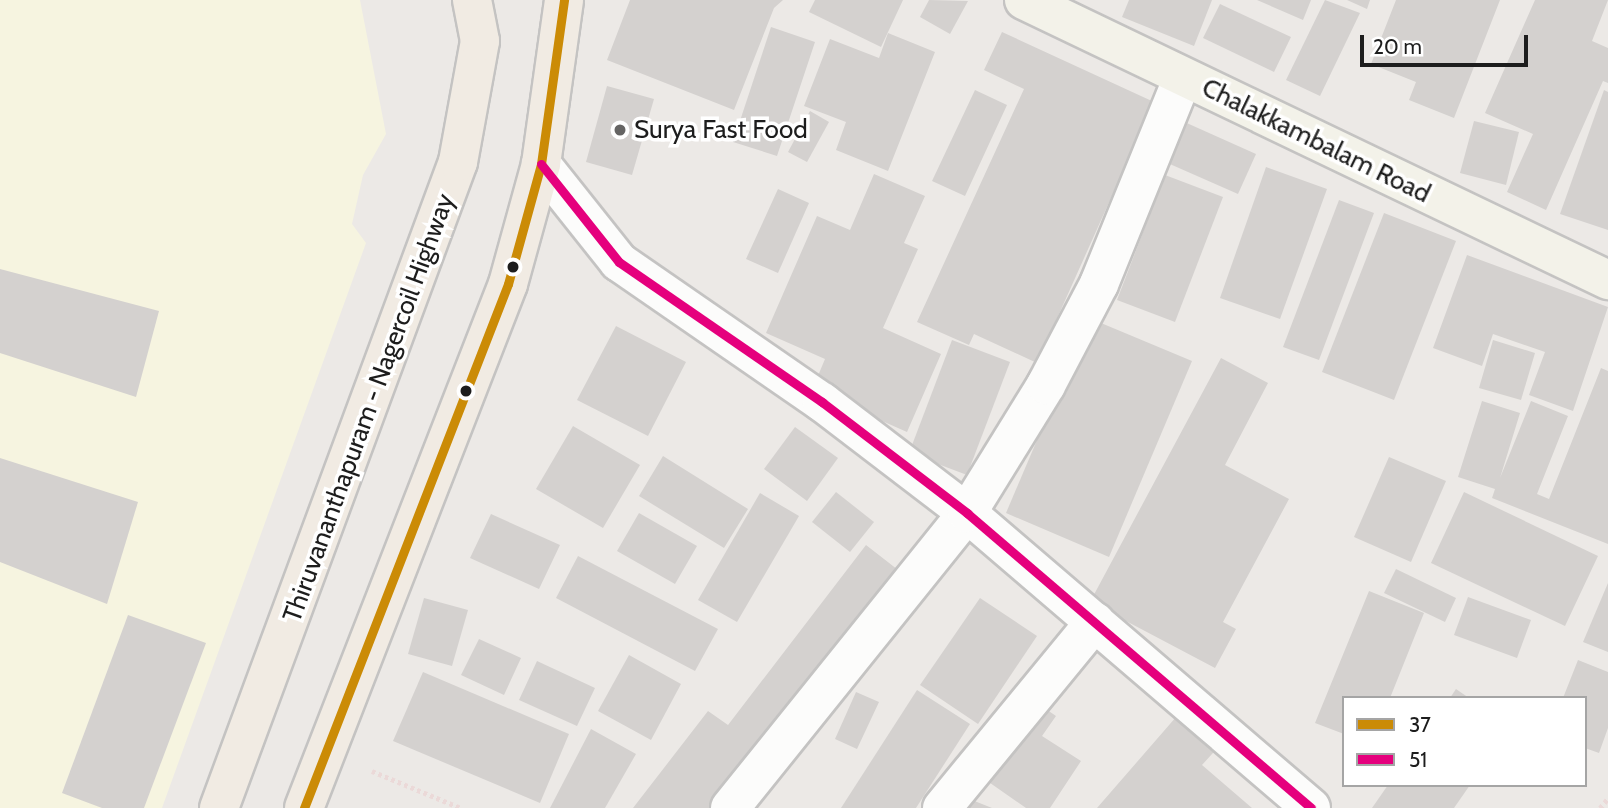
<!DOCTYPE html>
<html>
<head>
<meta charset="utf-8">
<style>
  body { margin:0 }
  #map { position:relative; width:1608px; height:808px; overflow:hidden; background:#ece9e6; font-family:Cabin,sans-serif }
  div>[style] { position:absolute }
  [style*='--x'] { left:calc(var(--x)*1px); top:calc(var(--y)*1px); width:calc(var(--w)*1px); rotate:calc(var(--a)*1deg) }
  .education>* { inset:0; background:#f6f4e0 }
  .building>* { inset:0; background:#d4d1cf }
  .path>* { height:4.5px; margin-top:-2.25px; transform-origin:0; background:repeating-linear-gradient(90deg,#ebd9d8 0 3.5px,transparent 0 7px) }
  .roads { filter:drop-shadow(2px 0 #c4c3c2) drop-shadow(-2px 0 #c4c3c2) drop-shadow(0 2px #c4c3c2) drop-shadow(0 -2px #c4c3c2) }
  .street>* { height:38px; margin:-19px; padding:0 19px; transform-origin:19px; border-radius:19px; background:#fcfcfb }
  .secondary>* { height:38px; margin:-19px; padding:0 19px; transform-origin:19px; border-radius:19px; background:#f3f2e9 }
  .primary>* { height:38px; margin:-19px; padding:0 19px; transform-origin:19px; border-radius:19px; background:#f1ebe3 }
  .bus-1>* { height:9px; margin:-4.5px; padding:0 4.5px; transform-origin:4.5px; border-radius:4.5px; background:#cb8b06 }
  .bus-2>* { height:9px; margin:-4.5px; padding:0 4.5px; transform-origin:4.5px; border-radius:4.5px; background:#e5007d }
  .dots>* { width:19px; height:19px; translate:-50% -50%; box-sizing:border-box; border:4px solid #fff; border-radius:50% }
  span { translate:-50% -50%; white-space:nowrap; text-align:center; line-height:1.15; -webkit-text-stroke:7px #fff; paint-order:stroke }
  .poi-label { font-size:26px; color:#1d1d1d }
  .left { translate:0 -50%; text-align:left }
  .street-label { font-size:26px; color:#1d1d1d }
  .legend { position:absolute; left:1342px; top:696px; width:245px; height:91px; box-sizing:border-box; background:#fff; border:2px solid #a5a5a5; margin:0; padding:9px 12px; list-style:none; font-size:21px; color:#1d1d1d }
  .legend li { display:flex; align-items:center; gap:14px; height:35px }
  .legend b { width:35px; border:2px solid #a5a5a5 }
  .scale { position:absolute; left:1360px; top:35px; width:168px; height:32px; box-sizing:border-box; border:4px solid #1d1d1d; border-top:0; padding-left:9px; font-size:21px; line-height:24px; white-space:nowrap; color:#1d1d1d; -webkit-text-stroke:5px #fff; paint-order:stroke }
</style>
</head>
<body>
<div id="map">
  <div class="education">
    <i style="clip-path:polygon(0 0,360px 0,386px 134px,363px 175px,352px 224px,366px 243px,162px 808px,0 808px)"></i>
  </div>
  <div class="building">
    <i style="clip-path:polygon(630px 0,783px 0,774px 8px,734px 110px,607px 60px)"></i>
    <i style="clip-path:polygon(815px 0,903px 0,881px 47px,809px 12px)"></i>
    <i style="clip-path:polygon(929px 0,968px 1px,950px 34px,920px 17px)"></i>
    <i style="clip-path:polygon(1129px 0,1212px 0,1194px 46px,1122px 17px)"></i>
    <i style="clip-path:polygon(1257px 0,1311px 0,1303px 20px)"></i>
    <i style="clip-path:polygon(1325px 0,1360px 13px,1320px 96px,1286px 80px)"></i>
    <i style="clip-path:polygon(1347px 0,1370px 0,1367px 9px)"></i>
    <i style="clip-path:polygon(1396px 0,1500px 0,1454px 118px,1409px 100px,1416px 82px,1371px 64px)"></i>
    <i style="clip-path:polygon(1535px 0,1608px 0,1592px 41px,1608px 48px,1608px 83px,1603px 81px,1546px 210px,1507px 192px,1533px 134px,1485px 113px)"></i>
    <i style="clip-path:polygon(1220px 4px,1291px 37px,1274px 72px,1203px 38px)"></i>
    <i style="clip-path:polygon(771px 27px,815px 42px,777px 156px,733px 142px)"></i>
    <i style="clip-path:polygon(1002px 32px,1154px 102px,1037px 363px,974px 334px,969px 345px,917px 322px,1024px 89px,984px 70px)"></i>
    <i style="clip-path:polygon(888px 33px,935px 52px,888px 171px,836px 150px,846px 122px,804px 106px,830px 39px,879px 58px)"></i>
    <i style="clip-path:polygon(607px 86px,654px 99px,632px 175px,586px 162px)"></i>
    <i style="clip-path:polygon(975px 90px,1007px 105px,965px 196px,932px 181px)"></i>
    <i style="clip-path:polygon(1604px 90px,1608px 92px,1608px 230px,1560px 214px)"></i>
    <i style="clip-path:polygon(810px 111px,829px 122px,807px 162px,788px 152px)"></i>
    <i style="clip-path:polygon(1180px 120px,1256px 154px,1238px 194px,1163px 161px)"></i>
    <i style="clip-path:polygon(1474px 121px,1519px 132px,1506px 185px,1460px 173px)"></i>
    <i style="clip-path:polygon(1266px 167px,1327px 189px,1280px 319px,1220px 298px)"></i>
    <i style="clip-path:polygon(874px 174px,925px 196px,904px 243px,918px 249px,883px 328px,941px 354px,907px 432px,812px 390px,825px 359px,766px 333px,817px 216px,850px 230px)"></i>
    <i style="clip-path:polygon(1165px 175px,1223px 197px,1175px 322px,1117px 300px)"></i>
    <i style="clip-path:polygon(778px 189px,809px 203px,778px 273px,746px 259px)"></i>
    <i style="clip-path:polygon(1339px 200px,1374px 213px,1319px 360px,1283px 347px)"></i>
    <i style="clip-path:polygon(1384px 213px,1456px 241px,1394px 400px,1322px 372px)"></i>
    <i style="clip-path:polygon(1467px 255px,1608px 307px,1573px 411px,1529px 395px,1545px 352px,1493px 334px,1482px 366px,1433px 348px)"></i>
    <i style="clip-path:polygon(0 269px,159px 311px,136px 397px,0 353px)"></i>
    <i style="clip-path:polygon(1089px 318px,1192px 361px,1109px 557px,1006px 513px)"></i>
    <i style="clip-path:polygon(616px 326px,686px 362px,648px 436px,577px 400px)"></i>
    <i style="clip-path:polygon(952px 340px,1010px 362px,967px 475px,909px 453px)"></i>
    <i style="clip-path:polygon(1493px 340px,1535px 353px,1521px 400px,1479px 388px)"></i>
    <i style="clip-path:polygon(1221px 358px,1268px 383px,1225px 465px,1289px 499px,1223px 622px,1236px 629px,1215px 668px,1090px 602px)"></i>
    <i style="clip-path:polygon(1601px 368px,1608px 371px,1608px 544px,1492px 498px,1495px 489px,1458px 477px,1482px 401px,1520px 413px,1500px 478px,1531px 401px,1568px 416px,1537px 494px,1549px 499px)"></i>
    <i style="clip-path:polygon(573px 426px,640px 465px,603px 528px,536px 489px)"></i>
    <i style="clip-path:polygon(795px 427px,838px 458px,807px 501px,764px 469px)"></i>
    <i style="clip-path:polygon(663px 456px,748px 509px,724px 548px,639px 496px)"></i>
    <i style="clip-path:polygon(1389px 457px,1446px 481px,1411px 562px,1354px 537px)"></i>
    <i style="clip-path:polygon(0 458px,138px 502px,107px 604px,0 562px)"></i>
    <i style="clip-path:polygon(836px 492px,874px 522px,850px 552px,812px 522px)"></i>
    <i style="clip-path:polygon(1464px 492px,1598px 556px,1565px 626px,1431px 563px)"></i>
    <i style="clip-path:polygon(760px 493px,799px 516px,737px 622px,698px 600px)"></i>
    <i style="clip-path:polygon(639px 513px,697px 546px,675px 584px,617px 551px)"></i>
    <i style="clip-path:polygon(491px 514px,560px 545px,539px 589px,470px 558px)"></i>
    <i style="clip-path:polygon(866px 545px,902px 573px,723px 808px,633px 808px,708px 711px,728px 725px)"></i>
    <i style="clip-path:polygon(578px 556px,718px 629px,695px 671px,556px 598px)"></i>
    <i style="clip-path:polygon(1396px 569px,1456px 598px,1445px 622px,1384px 593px)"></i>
    <i style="clip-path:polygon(1608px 583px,1608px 652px,1583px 642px)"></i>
    <i style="clip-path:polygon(1369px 591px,1424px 613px,1390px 698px,1344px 698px,1344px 734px,1315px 723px)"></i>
    <i style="clip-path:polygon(1468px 597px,1531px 620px,1517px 658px,1454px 635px)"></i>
    <i style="clip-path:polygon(424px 598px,468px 610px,452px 666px,408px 654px)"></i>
    <i style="clip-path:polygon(980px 598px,1037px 636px,978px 724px,920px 685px)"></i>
    <i style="clip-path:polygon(128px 615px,206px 643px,144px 808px,102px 808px,62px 793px)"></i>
    <i style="clip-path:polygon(479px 639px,521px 658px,504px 695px,461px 675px)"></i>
    <i style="clip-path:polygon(629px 655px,681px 684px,651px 740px,598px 711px)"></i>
    <i style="clip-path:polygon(1578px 660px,1608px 672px,1608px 728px,1599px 753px,1585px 748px,1585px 698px,1563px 698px)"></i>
    <i style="clip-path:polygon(537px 661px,595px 688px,577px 726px,519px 700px)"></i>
    <i style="clip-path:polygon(423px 672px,569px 734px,540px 803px,393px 741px)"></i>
    <i style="clip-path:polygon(1456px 689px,1469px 698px,1450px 698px)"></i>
    <i style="clip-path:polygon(917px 690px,970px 724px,916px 808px,841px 808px)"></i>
    <i style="clip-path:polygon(856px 692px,879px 702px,857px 749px,835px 739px)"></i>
    <i style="clip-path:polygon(1034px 701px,1056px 716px,1042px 736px,1081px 761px,1050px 808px,1026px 808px,983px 778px)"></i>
    <i style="clip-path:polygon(1183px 709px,1222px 743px,1202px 765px,1252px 808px,1097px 808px)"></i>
    <i style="clip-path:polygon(591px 729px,636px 754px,605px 808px,550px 808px)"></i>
    <i style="clip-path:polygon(1388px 785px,1470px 785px,1454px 808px,1372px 808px)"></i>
    <i style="clip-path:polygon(967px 798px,992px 808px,963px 808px)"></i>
  </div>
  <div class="path">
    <i style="--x:372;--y:771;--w:96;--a:22.6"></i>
    <i style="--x:1600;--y:808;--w:13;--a:-51"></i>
  </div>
  <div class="roads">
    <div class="street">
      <i style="--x:541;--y:164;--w:125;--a:51.5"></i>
      <i style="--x:619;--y:262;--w:247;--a:34.6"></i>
      <i style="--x:822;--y:402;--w:183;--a:37.4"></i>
      <i style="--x:967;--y:513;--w:453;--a:40.6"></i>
      <i style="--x:730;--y:808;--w:378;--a:-51.2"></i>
      <i style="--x:967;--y:513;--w:150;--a:-58.3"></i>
      <i style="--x:1046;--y:385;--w:114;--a:-62.3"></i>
      <i style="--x:1099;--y:284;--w:223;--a:-67.9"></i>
      <i style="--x:942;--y:808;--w:241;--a:-50.6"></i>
    </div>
    <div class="secondary">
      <i style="--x:1024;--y:0;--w:648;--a:25.62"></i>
    </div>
    <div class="primary">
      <i style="--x:219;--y:808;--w:689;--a:-69.7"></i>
      <i style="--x:458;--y:162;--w:123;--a:-79.7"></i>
      <i style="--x:480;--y:41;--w:42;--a:-101"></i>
      <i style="--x:304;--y:808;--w:562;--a:-68.73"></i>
      <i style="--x:508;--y:284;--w:124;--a:-74.6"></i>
      <i style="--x:541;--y:164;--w:166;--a:-82"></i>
    </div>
  </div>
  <div class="bus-1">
    <i style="--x:304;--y:808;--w:562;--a:-68.73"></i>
    <i style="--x:508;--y:284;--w:124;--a:-74.6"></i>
    <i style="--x:541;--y:164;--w:166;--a:-82"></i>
  </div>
  <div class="bus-2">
    <i style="--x:541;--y:164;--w:125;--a:51.5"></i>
    <i style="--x:619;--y:262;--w:247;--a:34.6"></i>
    <i style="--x:822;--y:402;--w:183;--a:37.4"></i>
    <i style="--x:967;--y:513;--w:453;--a:40.6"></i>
  </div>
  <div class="dots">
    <i style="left:620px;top:130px;background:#656463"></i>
    <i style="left:513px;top:267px;background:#1d1d1d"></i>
    <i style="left:466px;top:391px;background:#1d1d1d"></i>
  </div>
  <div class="poi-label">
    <span class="left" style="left:634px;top:130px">Surya Fast Food</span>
  </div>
  <div class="street-label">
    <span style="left:1316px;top:141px;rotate:26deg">Chalakkambalam Road</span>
    <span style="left:369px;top:408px;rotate:-70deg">Thiruvananthapuram - Nagercoil Highway</span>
  </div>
  <ul class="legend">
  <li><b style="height:9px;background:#cb8b06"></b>37</li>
  <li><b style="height:9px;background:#e5007d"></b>51</li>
  </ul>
  <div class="scale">20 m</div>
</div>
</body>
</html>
